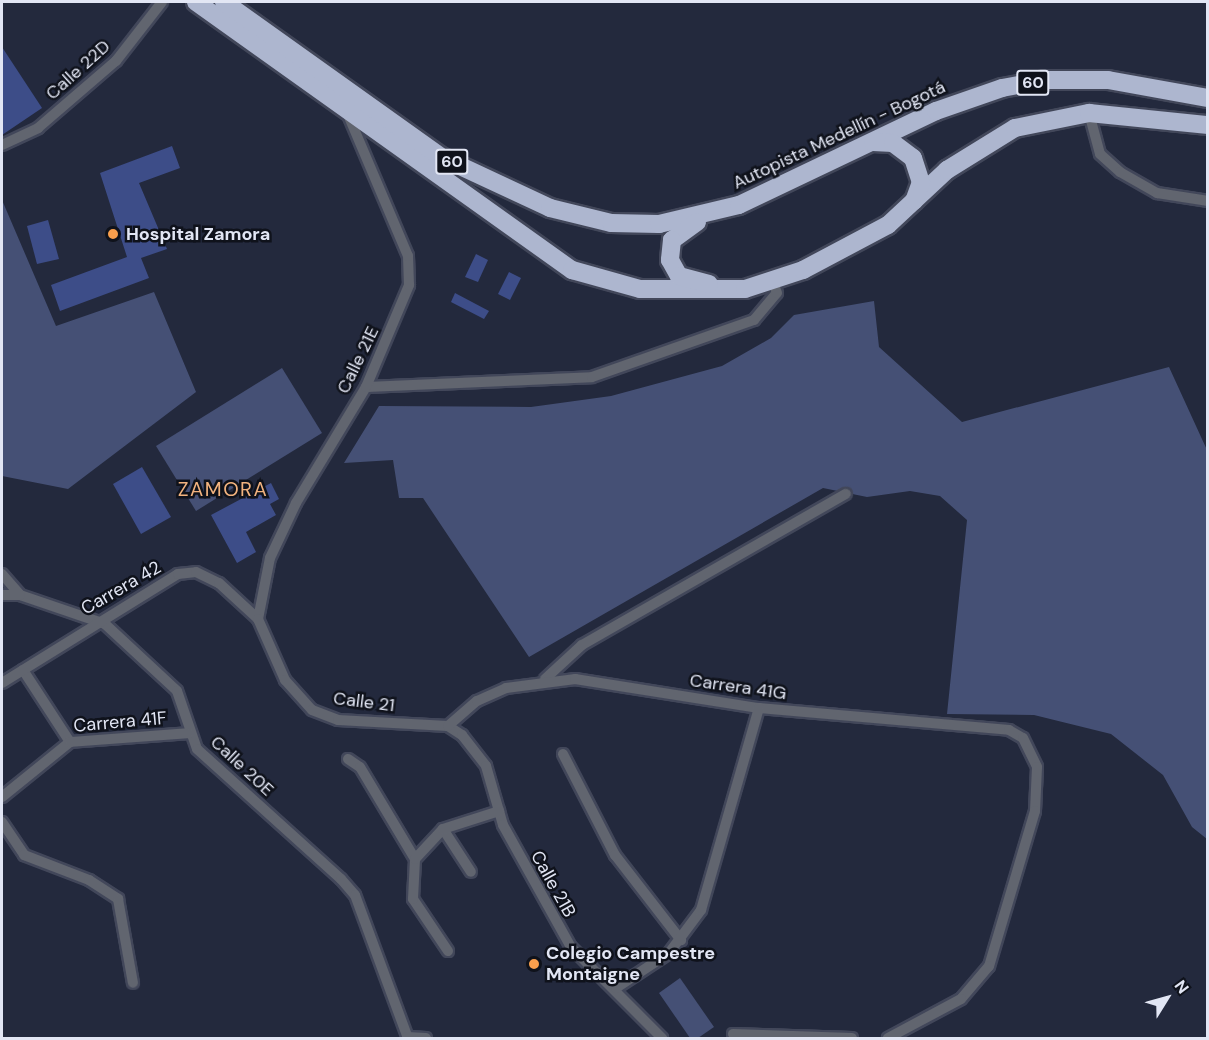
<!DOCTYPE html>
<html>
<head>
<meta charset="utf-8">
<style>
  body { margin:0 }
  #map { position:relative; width:1209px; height:1040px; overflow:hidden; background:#23293d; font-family:"DM Sans",sans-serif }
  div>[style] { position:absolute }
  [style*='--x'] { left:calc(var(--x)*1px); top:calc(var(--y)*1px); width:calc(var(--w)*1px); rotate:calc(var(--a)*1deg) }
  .green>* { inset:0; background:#455075 }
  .building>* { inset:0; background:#3d4d88 }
  .roads { filter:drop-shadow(2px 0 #42475a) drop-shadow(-2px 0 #42475a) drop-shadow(0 2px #42475a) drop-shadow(0 -2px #42475a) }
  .street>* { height:10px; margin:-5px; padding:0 5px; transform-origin:5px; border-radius:5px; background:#61656f }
  .highway>* { height:18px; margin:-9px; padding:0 9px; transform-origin:9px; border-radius:9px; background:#adb6cf }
  .dots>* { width:16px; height:16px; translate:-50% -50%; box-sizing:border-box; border:3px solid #0f121b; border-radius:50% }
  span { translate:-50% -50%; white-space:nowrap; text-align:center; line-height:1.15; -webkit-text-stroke:5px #0f121b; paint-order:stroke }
  .shield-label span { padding:2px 4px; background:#0f121b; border:2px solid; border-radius:4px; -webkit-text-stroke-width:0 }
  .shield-label { font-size:16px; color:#e2e6f4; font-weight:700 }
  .street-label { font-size:18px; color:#e2e6f4 }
  .poi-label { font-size:18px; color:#e2e6f4; font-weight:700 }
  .left { translate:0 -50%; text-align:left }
  .neighbourhood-label { font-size:20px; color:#f2b37f; letter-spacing:1.5px }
  .frame { position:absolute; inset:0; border:3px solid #e2e6f4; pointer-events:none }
  .north { position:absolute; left:1137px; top:968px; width:60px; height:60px; -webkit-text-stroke:4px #0f121b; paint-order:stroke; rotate:53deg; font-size:16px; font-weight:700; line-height:24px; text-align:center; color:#e2e6f4 }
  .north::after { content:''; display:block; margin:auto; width:21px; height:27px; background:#e2e6f4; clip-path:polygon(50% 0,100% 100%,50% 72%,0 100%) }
</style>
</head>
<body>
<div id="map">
  <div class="green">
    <i style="clip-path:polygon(2px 200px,56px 326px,154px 292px,196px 392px,68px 489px,2px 476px)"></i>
    <i style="clip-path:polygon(874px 301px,879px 347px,962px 422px,1169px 367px,1207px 450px,1207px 839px,1192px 827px,1163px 775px,1111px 734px,1034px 715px,947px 714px,967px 520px,940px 496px,910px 491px,867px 497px,823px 488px,529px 657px,423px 498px,399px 498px,393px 460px,344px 463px,379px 406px,531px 407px,611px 396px,722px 366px,771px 338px,794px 315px)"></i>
    <i style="clip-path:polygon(282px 368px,322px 433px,196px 511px,156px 446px)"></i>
    <i style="clip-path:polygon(680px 978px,714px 1027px,698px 1038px,690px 1038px,659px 993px)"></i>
  </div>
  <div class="building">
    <i style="clip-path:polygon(2px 47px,42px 108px,2px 135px)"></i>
    <i style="clip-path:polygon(172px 146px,180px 168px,139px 183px,167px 249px,141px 258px,149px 278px,60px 311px,51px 285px,127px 257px,100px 173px)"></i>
    <i style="clip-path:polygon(48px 220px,59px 259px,37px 264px,27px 226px)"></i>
    <i style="clip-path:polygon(476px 254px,488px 260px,478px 282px,465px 277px)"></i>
    <i style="clip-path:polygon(509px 272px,521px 278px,510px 300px,498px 294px)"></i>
    <i style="clip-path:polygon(455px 293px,489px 311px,484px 319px,451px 302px)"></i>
    <i style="clip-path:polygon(142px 467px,171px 517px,141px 534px,113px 484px)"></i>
    <i style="clip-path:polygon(271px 483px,279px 499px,270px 504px,276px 515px,246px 532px,256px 552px,237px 563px,211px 515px)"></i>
  </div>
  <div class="roads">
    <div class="street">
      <i style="--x:1089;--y:113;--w:42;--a:75"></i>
      <i style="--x:1100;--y:154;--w:27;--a:42"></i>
      <i style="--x:1120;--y:172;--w:43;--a:29.6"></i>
      <i style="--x:1157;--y:193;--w:52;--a:8.9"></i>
      <i style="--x:2;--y:145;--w:40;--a:-25"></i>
      <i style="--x:38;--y:128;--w:103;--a:-40.7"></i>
      <i style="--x:116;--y:61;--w:75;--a:-52.1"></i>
      <i style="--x:366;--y:387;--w:226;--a:-2.5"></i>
      <i style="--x:592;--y:377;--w:172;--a:-19.4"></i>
      <i style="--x:754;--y:320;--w:35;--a:-50"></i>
      <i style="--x:777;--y:293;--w:12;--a:-110"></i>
      <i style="--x:2;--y:574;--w:28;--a:49"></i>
      <i style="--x:20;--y:595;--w:90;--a:18.8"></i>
      <i style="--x:105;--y:624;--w:98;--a:42.9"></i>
      <i style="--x:177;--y:691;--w:61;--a:71"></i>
      <i style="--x:197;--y:749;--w:194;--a:42.1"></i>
      <i style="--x:341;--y:879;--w:21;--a:49"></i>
      <i style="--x:355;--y:895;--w:153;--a:69.7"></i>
      <i style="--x:2;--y:595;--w:18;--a:0"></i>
      <i style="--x:258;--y:619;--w:62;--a:-78.9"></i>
      <i style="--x:270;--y:558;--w:61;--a:-64.7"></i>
      <i style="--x:296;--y:503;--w:135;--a:-58.9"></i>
      <i style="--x:366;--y:387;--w:111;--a:-67.1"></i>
      <i style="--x:409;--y:285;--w:29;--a:-92"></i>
      <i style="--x:408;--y:256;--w:156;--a:-113"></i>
      <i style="--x:23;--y:670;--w:86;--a:56.9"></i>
      <i style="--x:545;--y:679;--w:50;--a:-42.6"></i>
      <i style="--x:582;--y:645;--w:304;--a:-29.8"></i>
      <i style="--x:2;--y:683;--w:207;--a:-31.8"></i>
      <i style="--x:178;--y:574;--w:18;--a:-6"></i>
      <i style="--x:196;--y:572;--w:25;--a:26"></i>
      <i style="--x:219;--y:583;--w:53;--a:42.7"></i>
      <i style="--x:258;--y:619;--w:67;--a:66.1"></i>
      <i style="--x:285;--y:680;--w:40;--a:48"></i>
      <i style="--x:312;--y:710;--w:28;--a:21"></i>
      <i style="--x:338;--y:720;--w:110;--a:3.1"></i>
      <i style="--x:448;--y:726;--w:17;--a:33"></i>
      <i style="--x:462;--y:735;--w:39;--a:52"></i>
      <i style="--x:486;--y:766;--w:61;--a:73.9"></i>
      <i style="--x:503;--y:825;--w:140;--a:60.9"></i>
      <i style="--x:571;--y:947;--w:129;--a:45"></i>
      <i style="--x:448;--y:726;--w:38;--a:-41"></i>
      <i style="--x:477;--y:701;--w:32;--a:-24"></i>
      <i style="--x:506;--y:688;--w:70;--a:-7.4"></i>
      <i style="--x:575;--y:679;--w:186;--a:9"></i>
      <i style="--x:759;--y:708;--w:251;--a:5"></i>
      <i style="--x:1009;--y:730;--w:16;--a:30"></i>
      <i style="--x:1023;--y:738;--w:32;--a:64"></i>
      <i style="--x:1037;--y:767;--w:44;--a:92.6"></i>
      <i style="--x:1035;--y:811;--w:162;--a:106.5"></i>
      <i style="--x:989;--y:966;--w:43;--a:130.3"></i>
      <i style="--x:961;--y:999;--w:83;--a:151.9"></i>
      <i style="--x:563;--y:754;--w:114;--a:62.8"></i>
      <i style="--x:615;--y:855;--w:108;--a:52.2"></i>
      <i style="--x:348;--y:759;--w:14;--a:34"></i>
      <i style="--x:360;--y:767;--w:107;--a:59.1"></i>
      <i style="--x:2;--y:797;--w:87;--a:-39"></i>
      <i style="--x:70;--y:742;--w:119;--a:-4.3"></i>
      <i style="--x:2;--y:822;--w:40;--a:56"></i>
      <i style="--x:24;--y:855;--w:70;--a:21"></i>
      <i style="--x:89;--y:880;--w:35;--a:33"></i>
      <i style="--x:118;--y:899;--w:85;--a:79.9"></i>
      <i style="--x:443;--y:829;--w:51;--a:56.9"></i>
      <i style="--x:448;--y:951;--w:63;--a:-123.9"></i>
      <i style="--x:413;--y:899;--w:40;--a:-87.1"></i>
      <i style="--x:415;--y:859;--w:41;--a:-47"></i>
      <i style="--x:443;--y:829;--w:59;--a:-17.8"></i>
      <i style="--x:616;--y:988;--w:64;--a:-33.4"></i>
      <i style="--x:669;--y:953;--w:54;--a:-53.3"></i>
      <i style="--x:701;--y:910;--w:210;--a:-74"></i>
      <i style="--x:733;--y:1034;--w:119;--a:1.9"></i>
      <i style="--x:407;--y:1037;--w:19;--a:3"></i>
    </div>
    <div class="highway">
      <i style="--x:196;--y:2;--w:462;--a:35.5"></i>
      <i style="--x:572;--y:270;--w:71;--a:15.6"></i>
      <i style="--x:640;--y:289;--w:105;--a:0"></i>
      <i style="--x:745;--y:289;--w:61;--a:-18.1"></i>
      <i style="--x:803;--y:270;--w:96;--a:-27.9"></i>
      <i style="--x:888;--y:225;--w:81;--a:-43"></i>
      <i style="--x:947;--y:170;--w:80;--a:-31.7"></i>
      <i style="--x:1015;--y:128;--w:76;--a:-11.5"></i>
      <i style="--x:1089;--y:113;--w:120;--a:5.8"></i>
      <i style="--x:224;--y:2;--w:269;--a:35.5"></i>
      <i style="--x:443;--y:158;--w:118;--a:25"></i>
      <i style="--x:550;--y:208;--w:63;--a:13.8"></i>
      <i style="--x:611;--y:223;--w:48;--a:1.2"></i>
      <i style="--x:659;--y:224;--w:82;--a:-13.4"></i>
      <i style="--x:739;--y:205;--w:218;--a:-25.5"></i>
      <i style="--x:936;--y:111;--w:70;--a:-19.2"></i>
      <i style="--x:1002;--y:88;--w:44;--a:-10.5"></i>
      <i style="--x:1045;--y:80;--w:63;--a:0"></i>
      <i style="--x:1108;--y:80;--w:102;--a:10.2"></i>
      <i style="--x:873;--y:142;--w:20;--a:3"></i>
      <i style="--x:893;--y:143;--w:25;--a:37"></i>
      <i style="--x:913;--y:158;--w:25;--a:72"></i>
      <i style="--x:921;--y:182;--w:20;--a:110"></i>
      <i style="--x:697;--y:222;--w:31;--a:144"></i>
      <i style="--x:672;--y:240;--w:20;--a:96"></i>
      <i style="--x:670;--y:260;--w:18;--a:61"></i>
      <i style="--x:679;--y:276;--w:31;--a:15"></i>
    </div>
  </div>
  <div class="dots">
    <i style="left:113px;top:234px;background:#f99f4d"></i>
    <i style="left:534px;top:964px;background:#f99f4d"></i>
  </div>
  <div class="shield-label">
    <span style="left:1033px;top:83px">60</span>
    <span style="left:452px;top:162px">60</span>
  </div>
  <div class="street-label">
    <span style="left:78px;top:70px;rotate:-42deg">Calle 22D</span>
    <span style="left:839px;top:135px;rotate:-25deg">Autopista Medellín - Bogotá</span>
    <span style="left:358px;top:360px;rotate:-64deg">Calle 21E</span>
    <span style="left:121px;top:588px;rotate:-30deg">Carrera 42</span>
    <span style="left:738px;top:687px;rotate:8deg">Carrera 41G</span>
    <span style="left:364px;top:702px;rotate:7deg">Calle 21</span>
    <span style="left:120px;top:722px;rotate:-5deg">Carrera 41F</span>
    <span style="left:242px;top:766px;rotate:43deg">Calle 20E</span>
    <span style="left:553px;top:884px;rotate:61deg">Calle 21B</span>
  </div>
  <div class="poi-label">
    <span class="left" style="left:126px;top:234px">Hospital Zamora</span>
    <span class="left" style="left:546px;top:964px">Colegio Campestre<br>Montaigne</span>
  </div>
  <div class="neighbourhood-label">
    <span style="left:223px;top:489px">ZAMORA</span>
  </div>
  <div class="frame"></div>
  <div class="north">N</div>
</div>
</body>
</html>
